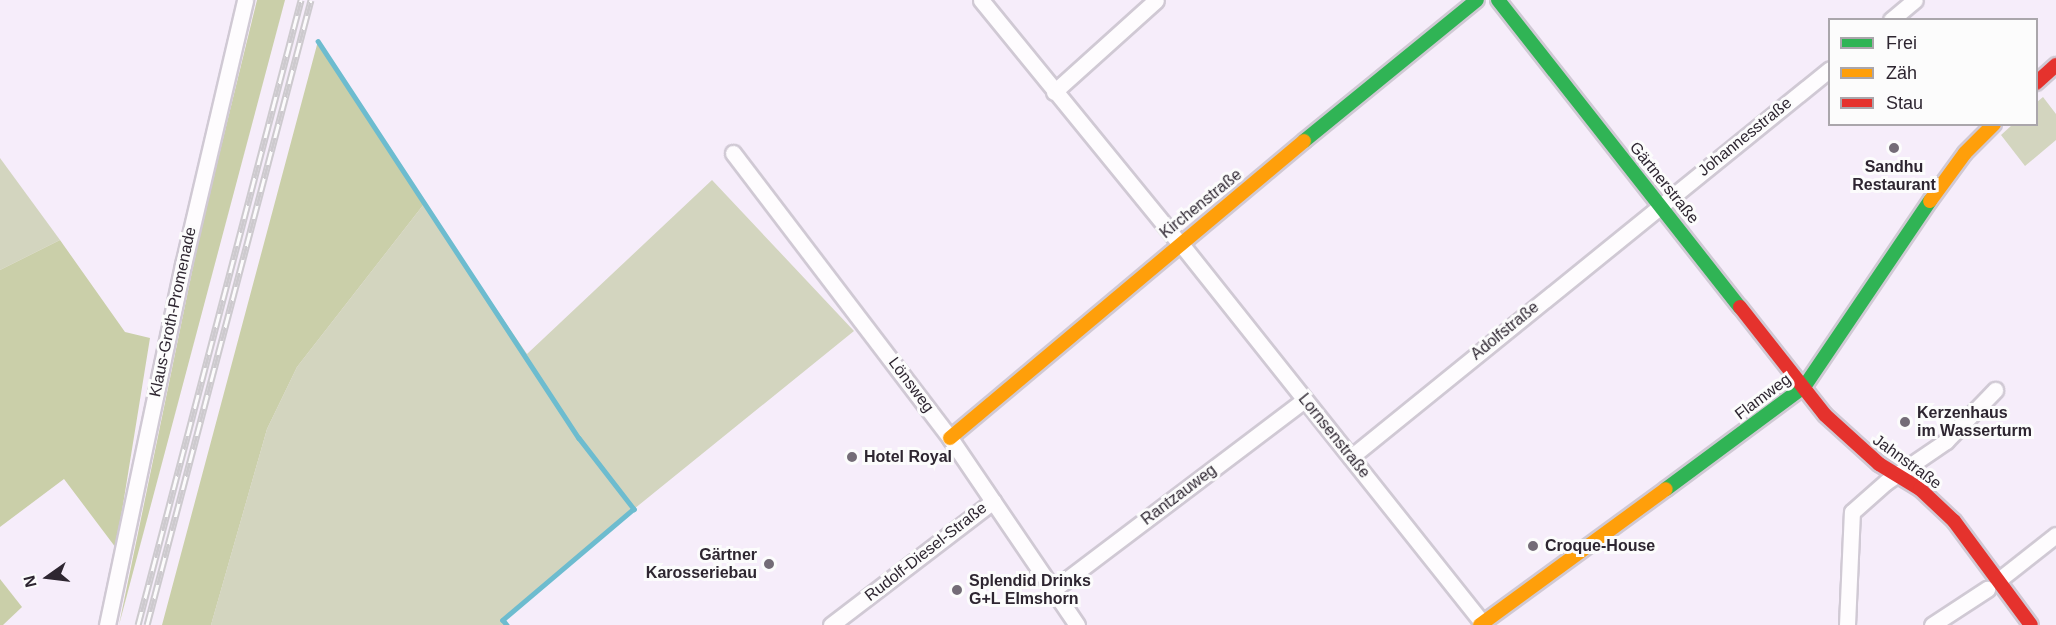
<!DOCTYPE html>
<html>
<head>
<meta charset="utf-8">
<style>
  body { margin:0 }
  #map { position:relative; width:2056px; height:625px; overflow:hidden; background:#f6edfa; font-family:Arial,sans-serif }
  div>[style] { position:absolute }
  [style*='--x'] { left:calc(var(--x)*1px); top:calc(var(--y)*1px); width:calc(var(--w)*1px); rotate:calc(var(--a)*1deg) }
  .green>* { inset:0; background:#d3d5bf }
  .forest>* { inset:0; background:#cacfa9 }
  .stream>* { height:4.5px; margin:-2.25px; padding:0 2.25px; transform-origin:2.25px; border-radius:2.25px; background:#6dbccf }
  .roads { filter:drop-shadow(2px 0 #d0c9d4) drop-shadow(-2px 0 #d0c9d4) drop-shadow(0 2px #d0c9d4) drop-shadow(0 -2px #d0c9d4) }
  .street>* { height:15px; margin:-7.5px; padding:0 7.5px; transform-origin:7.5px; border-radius:7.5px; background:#fefcfe }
  .fast>* { height:14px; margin:-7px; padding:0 7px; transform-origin:7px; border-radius:7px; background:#30b455 }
  .slow>* { height:14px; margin:-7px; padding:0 7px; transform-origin:7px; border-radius:7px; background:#ff9f0a }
  .jam>* { height:14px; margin:-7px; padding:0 7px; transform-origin:7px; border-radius:7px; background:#e5322d }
  .rail>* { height:7px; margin-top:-3.5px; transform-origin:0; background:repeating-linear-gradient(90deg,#fcfcfc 0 14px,#cdcace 0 28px); box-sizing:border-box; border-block:2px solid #cdcace }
  .dots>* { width:16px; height:16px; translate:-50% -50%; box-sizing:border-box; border:3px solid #fcfcfc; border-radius:50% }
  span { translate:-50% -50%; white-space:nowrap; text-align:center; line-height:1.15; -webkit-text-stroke:6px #fcfcfc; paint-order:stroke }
  .street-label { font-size:16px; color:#2e2631 }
  .poi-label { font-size:16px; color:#2e2631; font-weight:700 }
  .left { translate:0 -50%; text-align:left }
  .right { translate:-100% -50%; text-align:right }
  .legend { position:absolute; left:1828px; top:18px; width:210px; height:108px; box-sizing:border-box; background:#fcfcfc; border:2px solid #aaa6ab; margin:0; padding:8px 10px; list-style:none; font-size:18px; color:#2e2631 }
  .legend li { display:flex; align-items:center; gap:12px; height:30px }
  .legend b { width:30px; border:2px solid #aaa6ab }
  .north { position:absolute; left:18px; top:547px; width:60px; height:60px; -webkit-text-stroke:4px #fcfcfc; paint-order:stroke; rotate:256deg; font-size:16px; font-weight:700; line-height:24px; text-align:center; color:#2e2631 }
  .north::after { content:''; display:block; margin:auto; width:21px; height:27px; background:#2e2631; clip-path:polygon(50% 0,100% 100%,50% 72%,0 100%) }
</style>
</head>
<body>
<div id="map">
  <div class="green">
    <i style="clip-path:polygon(2043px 97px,2056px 114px,2056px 140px,2025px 166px,2001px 135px,2012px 125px,2036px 124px,2037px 102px)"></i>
    <i style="clip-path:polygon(0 158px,60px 240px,0 270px)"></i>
    <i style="clip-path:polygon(712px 180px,854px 331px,634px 509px,504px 620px,507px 625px,211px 625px,267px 429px,297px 367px,424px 204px,527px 354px)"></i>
  </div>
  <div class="forest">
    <i style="clip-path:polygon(257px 0,285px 0,119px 625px,200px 233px)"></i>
    <i style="clip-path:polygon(318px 41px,424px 204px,297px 367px,267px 429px,211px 625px,162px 625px)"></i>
    <i style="clip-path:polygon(60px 240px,125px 332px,150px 338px,116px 548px,64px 479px,0 527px,0 270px)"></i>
    <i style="clip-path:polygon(0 579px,22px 607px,3px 625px,0 625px)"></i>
  </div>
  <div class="stream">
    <i style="--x:318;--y:41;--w:475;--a:56.7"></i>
    <i style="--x:579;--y:438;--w:90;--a:52.2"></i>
    <i style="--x:634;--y:509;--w:172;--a:139.7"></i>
    <i style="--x:503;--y:620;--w:6;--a:51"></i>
  </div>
  <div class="roads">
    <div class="street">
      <i style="--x:981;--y:0;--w:313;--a:50.8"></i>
      <i style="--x:1891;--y:20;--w:31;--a:-40"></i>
      <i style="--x:1054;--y:92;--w:137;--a:-42"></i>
      <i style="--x:733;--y:153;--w:358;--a:52.7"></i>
      <i style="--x:950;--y:438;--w:226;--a:55.8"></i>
      <i style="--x:1185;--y:249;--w:480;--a:51.5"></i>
      <i style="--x:1351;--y:457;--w:616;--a:-39.01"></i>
      <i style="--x:2000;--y:579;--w:71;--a:-38.2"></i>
      <i style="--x:1053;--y:590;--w:315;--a:-37.1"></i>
      <i style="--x:107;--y:625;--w:368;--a:-78.1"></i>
      <i style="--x:183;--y:265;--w:272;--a:-76.8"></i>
      <i style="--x:831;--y:625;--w:204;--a:-37.4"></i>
      <i style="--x:1847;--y:625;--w:113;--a:-87.5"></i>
      <i style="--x:1852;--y:512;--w:45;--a:-41.4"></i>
      <i style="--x:1886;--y:482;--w:73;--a:-34.3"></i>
      <i style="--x:1946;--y:441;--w:71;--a:-46.1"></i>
      <i style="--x:1932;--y:625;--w:66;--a:-33.2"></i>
    </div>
    <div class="fast">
      <i style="--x:1498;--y:0;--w:391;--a:51.8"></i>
      <i style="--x:1304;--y:141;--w:223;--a:-39.2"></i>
      <i style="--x:1666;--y:489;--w:172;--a:-36.5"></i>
      <i style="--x:1804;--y:387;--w:225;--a:-55.9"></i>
    </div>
    <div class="slow">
      <i style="--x:1930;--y:201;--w:59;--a:-53.9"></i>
      <i style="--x:1965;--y:153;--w:41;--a:-45"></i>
      <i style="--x:950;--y:438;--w:462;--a:-40"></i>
      <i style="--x:1480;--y:625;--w:230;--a:-36.2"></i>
    </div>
    <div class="jam">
      <i style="--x:2036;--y:83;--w:27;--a:-42"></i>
      <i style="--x:1740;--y:307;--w:137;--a:51.8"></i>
      <i style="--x:1825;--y:415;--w:73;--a:42.2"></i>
      <i style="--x:1879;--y:464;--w:48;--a:31.4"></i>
      <i style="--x:1920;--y:489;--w:47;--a:43.3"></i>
      <i style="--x:1954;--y:521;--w:129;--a:53.5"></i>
    </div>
  </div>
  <div class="rail">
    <i style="--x:138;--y:625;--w:646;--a:-75.38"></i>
    <i style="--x:147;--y:625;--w:646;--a:-75.3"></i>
  </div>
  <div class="dots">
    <i style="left:1894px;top:148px;background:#746c77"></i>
    <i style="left:1905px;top:422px;background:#746c77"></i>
    <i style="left:852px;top:457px;background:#746c77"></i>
    <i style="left:1533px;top:546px;background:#746c77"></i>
    <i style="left:769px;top:564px;background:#746c77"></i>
    <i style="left:957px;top:590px;background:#746c77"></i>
  </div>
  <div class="street-label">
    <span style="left:1745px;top:137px;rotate:-39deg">Johannesstraße</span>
    <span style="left:1664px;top:183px;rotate:51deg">Gärtnerstraße</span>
    <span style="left:1201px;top:204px;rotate:-39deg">Kirchenstraße</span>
    <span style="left:173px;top:312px;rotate:-78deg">Klaus-Groth-Promenade</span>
    <span style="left:1505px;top:331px;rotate:-39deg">Adolfstraße</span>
    <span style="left:911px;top:385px;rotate:53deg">Lönsweg</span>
    <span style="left:1763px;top:397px;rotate:-37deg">Flamweg</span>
    <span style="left:1334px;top:436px;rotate:51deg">Lornsenstraße</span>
    <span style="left:1907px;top:462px;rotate:36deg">Jahnstraße</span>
    <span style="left:1179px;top:495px;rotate:-37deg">Rantzauweg</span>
    <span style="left:926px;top:552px;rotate:-38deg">Rudolf-Diesel-Straße</span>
  </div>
  <div class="poi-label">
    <span style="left:1894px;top:176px">Sandhu<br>Restaurant</span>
    <span class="left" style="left:1917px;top:422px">Kerzenhaus<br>im Wasserturm</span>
    <span class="left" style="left:864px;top:457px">Hotel Royal</span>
    <span class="left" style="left:1545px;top:546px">Croque-House</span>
    <span class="right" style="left:757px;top:564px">Gärtner<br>Karosseriebau</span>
    <span class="left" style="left:969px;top:590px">Splendid Drinks<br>G+L Elmshorn</span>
  </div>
  <ul class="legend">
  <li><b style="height:8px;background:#30b455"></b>Frei</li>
  <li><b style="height:8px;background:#ff9f0a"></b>Zäh</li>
  <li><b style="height:8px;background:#e5322d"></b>Stau</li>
  </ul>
  <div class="north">N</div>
</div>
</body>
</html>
